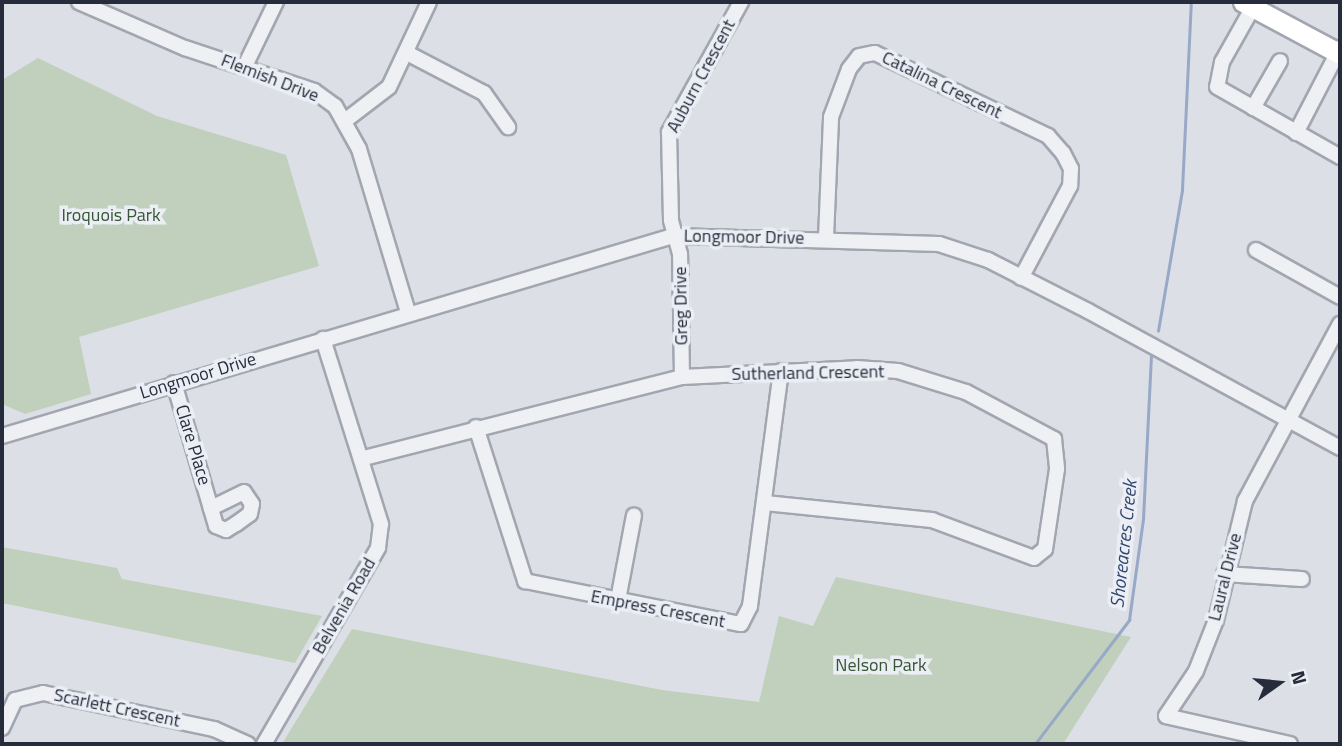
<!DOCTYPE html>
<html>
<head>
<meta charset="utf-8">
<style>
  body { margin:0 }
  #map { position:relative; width:1342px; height:746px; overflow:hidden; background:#dcdfe6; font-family:"Titillium Web",sans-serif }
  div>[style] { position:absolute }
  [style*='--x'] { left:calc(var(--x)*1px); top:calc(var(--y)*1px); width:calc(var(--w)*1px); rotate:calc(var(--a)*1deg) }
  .green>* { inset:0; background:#c0d0bd }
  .stream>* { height:2.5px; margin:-1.25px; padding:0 1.25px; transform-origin:1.25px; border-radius:1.25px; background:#97a9c6 }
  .roads { filter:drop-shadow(2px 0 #a2a6b0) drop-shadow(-2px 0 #a2a6b0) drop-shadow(0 2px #a2a6b0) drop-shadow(0 -2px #a2a6b0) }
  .minor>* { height:14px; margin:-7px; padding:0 7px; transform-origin:7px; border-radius:7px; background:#eff0f4 }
  .major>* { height:19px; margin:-9.5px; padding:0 9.5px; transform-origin:9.5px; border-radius:9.5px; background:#fff }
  span { translate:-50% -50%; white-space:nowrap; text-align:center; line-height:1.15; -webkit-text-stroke:7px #ebeef4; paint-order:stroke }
  .street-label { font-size:18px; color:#262c3c }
  .park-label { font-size:18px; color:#375734 }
  .water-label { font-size:19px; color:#32466e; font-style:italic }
  .frame { position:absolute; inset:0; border:4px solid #262c3c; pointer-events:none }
  .north { position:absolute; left:1244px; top:648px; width:70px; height:70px; -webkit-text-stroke:5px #ebeef4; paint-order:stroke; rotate:75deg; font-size:19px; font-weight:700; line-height:28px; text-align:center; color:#262c3c }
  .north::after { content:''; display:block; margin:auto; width:24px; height:32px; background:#262c3c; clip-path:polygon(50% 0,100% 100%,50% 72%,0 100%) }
</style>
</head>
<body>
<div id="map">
  <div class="green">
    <i style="clip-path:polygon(38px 58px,157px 116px,286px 155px,319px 266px,79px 337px,91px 394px,25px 414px,2px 404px,2px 80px)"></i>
    <i style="clip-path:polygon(2px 547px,117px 568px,122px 579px,322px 616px,295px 663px,2px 603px)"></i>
    <i style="clip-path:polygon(836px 577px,1131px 637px,1063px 744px,282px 744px,352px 629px,662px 690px,759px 702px,779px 616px,813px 626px)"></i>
  </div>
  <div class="stream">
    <i style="--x:1158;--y:331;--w:143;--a:-80.3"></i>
    <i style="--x:1182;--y:190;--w:188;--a:-87.3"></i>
    <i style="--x:1035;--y:744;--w:156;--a:-52.8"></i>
    <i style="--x:1129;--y:620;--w:102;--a:-82.1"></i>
    <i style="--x:1143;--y:519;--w:162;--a:-87.2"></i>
  </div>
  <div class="roads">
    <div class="minor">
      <i style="--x:79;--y:2;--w:116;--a:23.5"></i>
      <i style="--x:185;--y:48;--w:136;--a:18.4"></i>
      <i style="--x:314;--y:91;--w:26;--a:36"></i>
      <i style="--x:335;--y:106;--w:49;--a:60.8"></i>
      <i style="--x:359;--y:149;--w:170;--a:73.3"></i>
      <i style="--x:1253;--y:7;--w:63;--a:119.4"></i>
      <i style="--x:1222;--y:62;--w:25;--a:101"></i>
      <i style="--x:1217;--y:87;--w:142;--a:29.6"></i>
      <i style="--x:407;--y:53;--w:87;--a:27.5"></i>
      <i style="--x:484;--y:93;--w:42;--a:54.8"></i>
      <i style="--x:245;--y:66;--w:71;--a:-64.2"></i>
      <i style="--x:1253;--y:108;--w:54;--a:-60.1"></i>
      <i style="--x:346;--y:120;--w:54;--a:-37.5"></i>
      <i style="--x:389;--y:87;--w:94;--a:-64.8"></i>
      <i style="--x:1296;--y:133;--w:96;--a:-62.6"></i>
      <i style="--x:826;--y:238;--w:121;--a:-87.6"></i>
      <i style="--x:831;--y:117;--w:51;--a:-69.4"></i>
      <i style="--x:849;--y:69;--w:16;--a:-52"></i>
      <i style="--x:859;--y:56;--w:16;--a:-11"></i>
      <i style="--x:875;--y:53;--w:192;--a:25.6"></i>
      <i style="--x:1048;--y:136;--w:23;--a:49"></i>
      <i style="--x:1063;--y:153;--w:18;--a:63"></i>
      <i style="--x:1071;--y:169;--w:17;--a:93"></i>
      <i style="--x:1070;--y:186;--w:104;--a:118"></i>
      <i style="--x:1256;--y:250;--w:96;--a:29.2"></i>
      <i style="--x:682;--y:377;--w:123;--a:-90.9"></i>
      <i style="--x:680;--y:254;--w:35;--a:-105"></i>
      <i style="--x:671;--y:220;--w:88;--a:-91.3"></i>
      <i style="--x:669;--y:132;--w:149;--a:-61"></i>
      <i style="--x:174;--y:383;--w:149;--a:73.6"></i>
      <i style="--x:216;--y:526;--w:11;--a:22"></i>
      <i style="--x:226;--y:530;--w:12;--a:-31"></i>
      <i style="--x:236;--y:524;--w:17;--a:-36"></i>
      <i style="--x:250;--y:514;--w:10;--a:-79"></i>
      <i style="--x:252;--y:504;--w:14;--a:-124"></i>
      <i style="--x:244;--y:492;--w:37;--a:154"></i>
      <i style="--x:476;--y:427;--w:162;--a:72.3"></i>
      <i style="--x:525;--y:581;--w:220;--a:11.3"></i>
      <i style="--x:741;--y:624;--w:20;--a:-63"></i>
      <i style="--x:750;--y:606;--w:237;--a:-82.5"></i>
      <i style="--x:2;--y:436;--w:700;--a:-16.6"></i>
      <i style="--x:673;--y:236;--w:266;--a:1.7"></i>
      <i style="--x:939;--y:244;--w:52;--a:18.1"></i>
      <i style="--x:988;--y:260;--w:112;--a:27"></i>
      <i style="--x:1088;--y:311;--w:287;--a:28.5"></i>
      <i style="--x:364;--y:458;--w:328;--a:-14.3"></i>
      <i style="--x:682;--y:377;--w:175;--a:-2.9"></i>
      <i style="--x:857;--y:368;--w:41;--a:4.2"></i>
      <i style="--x:898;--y:371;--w:71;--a:17.2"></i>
      <i style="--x:966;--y:392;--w:100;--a:28.1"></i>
      <i style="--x:1054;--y:439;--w:30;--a:84"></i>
      <i style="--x:1057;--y:469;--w:81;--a:98.5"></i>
      <i style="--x:1045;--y:549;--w:14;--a:141"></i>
      <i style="--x:1034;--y:558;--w:109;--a:-159.6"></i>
      <i style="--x:932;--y:520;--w:168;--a:-174.2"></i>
      <i style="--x:1224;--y:574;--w:78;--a:3.7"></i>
      <i style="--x:618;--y:600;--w:86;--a:-79.3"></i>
      <i style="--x:2;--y:728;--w:31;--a:-65"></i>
      <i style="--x:15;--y:700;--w:29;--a:-14"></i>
      <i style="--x:43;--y:693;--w:175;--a:11.9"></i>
      <i style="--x:214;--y:729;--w:37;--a:24"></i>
      <i style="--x:264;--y:744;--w:227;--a:-59.8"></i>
      <i style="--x:378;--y:548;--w:24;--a:-83"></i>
      <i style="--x:381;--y:524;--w:194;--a:-107.4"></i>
      <i style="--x:1290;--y:744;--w:127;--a:-167.3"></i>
      <i style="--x:1166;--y:716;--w:54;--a:-56.3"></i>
      <i style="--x:1196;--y:671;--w:55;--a:-68.6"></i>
      <i style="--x:1216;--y:620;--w:122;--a:-76.3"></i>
      <i style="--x:1245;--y:501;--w:201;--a:-61.8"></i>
    </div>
    <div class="major">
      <i style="--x:1243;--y:2;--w:110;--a:28.2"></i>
    </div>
  </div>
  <div class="street-label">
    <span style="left:701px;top:76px;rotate:-62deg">Auburn Crescent</span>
    <span style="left:270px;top:78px;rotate:21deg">Flemish Drive</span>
    <span style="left:942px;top:85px;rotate:26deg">Catalina Crescent</span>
    <span style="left:744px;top:237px;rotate:1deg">Longmoor Drive</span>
    <span style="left:681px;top:306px;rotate:-91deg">Greg Drive</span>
    <span style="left:808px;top:373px;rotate:-1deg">Sutherland Crescent</span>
    <span style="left:198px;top:376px;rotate:-17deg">Longmoor Drive</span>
    <span style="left:193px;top:445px;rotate:73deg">Clare Place</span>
    <span style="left:1225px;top:577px;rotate:-76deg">Laural Drive</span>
    <span style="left:344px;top:606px;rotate:-60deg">Belvenia Road</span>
    <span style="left:658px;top:609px;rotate:11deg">Empress Crescent</span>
    <span style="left:117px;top:708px;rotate:12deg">Scarlett Crescent</span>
  </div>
  <div class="park-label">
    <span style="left:111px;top:215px">Iroquois Park</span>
    <span style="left:881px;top:665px">Nelson Park</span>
  </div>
  <div class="water-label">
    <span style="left:1123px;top:544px;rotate:-84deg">Shoreacres Creek</span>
  </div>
  <div class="frame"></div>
  <div class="north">N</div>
</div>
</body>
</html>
